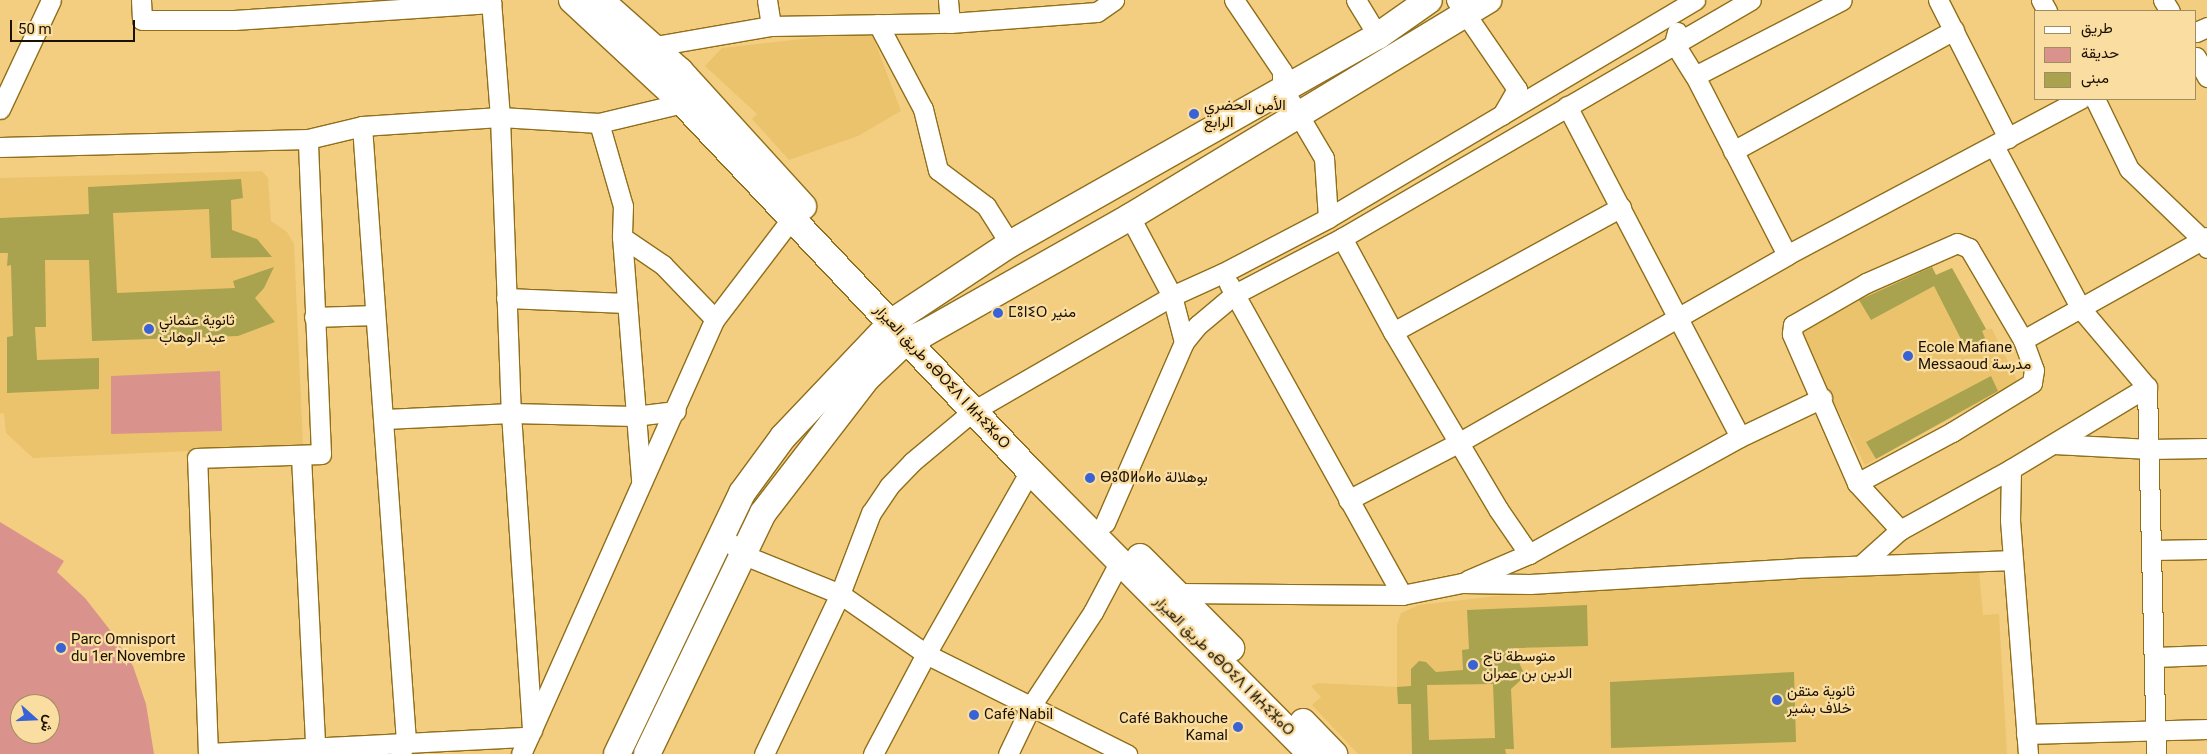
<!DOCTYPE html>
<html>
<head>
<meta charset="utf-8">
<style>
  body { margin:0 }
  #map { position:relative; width:2207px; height:754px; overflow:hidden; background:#f3ce81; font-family:Roboto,Vazirmatn,"Noto Sans Tifinagh",sans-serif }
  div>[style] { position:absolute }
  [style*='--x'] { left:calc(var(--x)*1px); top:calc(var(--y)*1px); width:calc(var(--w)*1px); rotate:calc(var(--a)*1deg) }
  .built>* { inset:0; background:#ebc36d }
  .green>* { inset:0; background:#da938c }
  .building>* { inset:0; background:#a9a34f }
  .roads { filter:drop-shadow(1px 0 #906e1a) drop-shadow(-1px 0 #906e1a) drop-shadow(0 1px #906e1a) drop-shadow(0 -1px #906e1a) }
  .minor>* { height:19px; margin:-9.5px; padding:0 9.5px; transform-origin:9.5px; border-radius:9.5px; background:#fff }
  .secondary>* { height:26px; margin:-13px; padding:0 13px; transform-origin:13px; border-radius:13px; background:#fff }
  .dots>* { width:14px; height:14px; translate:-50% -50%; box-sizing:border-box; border:2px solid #fadda0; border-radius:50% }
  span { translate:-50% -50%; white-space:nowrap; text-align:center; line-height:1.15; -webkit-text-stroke:4.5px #fadda0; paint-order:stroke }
  .poi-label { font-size:15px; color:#1b1100 }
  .left { translate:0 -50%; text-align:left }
  .right { translate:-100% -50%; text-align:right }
  .street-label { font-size:15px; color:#1b1100 }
  .legend { position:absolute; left:2034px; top:10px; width:162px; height:90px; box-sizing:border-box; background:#fadda0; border:1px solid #a18b60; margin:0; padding:6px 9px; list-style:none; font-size:15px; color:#1b1100 }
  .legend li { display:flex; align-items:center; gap:10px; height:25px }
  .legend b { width:25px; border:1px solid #a18b60 }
  .north { position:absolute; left:10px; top:694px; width:50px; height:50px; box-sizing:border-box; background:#fadda0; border:1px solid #a18b60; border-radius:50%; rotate:110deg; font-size:14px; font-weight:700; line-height:20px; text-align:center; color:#1b1100 }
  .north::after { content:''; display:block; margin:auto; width:18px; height:22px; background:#3963d4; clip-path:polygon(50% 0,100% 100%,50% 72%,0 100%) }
  .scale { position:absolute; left:10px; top:20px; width:125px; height:22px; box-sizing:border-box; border:2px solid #1b1100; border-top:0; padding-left:6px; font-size:15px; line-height:18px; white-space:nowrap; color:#1b1100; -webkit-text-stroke:4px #fadda0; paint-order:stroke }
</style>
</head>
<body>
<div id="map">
  <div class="built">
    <i style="clip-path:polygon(871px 31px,901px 111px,858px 136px,789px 160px,752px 119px,757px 114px,705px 66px,722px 48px)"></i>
    <i style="clip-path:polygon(262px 171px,268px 178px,271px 221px,287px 232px,294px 244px,303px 446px,33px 458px,6px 433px,4px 414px,0 413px,0 178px)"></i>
    <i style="clip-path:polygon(1922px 266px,1925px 270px,1932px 267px,1936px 275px,1952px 268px,1986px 329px,1992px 329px,2018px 382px,1865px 465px,1798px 331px)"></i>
    <i style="clip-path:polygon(1979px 572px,1983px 615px,1999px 614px,2007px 754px,1358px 754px,1312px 705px,1321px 697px,1311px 686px,1318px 683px,1397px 687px,1397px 625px,1401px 613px,1419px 605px,1547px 590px)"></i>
  </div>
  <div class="green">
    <i style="clip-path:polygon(220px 371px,222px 431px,111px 434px,111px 376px)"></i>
    <i style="clip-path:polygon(evenodd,0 522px,64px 561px,57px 572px,85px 598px,110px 630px,133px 666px,146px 704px,154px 754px,0 754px,0 522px,20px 704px,50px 704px,50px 734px,20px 734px,20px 704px)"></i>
  </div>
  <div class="building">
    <i style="clip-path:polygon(241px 179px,243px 198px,231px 200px,232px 230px,257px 239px,272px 257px,211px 258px,209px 209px,113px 213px,117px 293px,235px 288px,233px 281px,274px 267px,264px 288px,255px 298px,275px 322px,238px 336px,92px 341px,89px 260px,45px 260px,46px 327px,35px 327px,37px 360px,99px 358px,99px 389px,7px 393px,7px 337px,13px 336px,11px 265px,7px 266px,8px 253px,0 253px,0 218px,89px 214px,88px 187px)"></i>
    <i style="clip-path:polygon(1932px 267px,1936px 275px,1952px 268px,1986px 329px,1982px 331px,1985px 338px,1966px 349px,1934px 286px,1871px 320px,1859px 300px)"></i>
    <i style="clip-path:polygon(1991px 376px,1998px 391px,1876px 459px,1866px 442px)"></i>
    <i style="clip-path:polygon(evenodd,1587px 605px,1588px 646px,1512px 648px,1523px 671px,1523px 678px,1511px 689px,1514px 749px,1505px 749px,1506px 754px,1412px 754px,1411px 704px,1398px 704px,1397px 687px,1411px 686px,1411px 669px,1419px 661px,1426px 662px,1436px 672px,1463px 670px,1462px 650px,1469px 649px,1467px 610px,1587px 605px,1493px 684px,1495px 738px,1429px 740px,1427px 685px,1493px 684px)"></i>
    <i style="clip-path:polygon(1794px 672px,1796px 742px,1611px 748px,1610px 682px)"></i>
  </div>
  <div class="roads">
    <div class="minor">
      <i style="--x:141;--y:0;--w:20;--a:87"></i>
      <i style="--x:142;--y:20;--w:92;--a:0"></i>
      <i style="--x:234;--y:20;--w:258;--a:-3.8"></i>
      <i style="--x:491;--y:0;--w:117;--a:85.6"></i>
      <i style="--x:500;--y:117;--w:296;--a:87.9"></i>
      <i style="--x:511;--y:413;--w:318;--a:86.2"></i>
      <i style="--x:767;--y:0;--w:26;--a:81"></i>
      <i style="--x:948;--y:0;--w:23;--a:85"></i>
      <i style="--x:1234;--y:0;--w:86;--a:55.9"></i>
      <i style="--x:1282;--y:71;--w:16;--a:90"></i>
      <i style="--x:1282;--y:87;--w:82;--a:59.4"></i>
      <i style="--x:1324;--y:158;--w:60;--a:86.2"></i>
      <i style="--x:1356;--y:0;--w:42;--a:58.6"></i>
      <i style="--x:1456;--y:0;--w:108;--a:55.6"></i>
      <i style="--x:1517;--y:89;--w:30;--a:120"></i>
      <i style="--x:1938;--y:0;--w:155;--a:63.1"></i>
      <i style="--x:2041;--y:0;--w:13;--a:61"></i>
      <i style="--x:2163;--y:0;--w:13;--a:58"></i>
      <i style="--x:878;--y:24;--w:96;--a:62.1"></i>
      <i style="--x:923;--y:109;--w:63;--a:76.2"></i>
      <i style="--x:938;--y:170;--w:60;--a:36.9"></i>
      <i style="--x:986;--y:206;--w:45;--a:57.7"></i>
      <i style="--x:1677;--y:32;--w:11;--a:105"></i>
      <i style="--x:1674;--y:43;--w:39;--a:58"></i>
      <i style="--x:1695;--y:76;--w:201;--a:62.8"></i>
      <i style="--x:2196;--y:32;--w:12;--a:-24"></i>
      <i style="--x:646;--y:51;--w:10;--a:-29"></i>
      <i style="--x:655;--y:46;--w:118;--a:-9.8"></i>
      <i style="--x:771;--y:26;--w:179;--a:-1"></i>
      <i style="--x:950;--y:23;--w:147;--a:-4.3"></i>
      <i style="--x:1097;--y:12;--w:21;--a:-35"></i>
      <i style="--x:2196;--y:57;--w:23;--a:61"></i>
      <i style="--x:1695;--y:76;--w:165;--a:-27.3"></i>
      <i style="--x:2095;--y:99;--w:78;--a:64.1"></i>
      <i style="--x:2129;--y:169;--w:103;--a:43.8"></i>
      <i style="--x:2203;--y:240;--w:9;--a:63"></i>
      <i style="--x:1567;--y:106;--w:373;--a:62.4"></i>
      <i style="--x:0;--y:109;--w:120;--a:-64.9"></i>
      <i style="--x:599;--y:123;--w:86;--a:73.9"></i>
      <i style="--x:623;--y:206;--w:31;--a:92"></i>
      <i style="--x:622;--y:237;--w:245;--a:85.5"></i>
      <i style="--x:362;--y:126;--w:618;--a:85.91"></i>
      <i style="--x:406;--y:742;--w:13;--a:117"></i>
      <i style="--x:1994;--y:146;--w:185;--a:61.9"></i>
      <i style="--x:2081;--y:309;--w:102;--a:49.8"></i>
      <i style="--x:2147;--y:387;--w:367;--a:88.6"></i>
      <i style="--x:0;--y:147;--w:308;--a:-1.5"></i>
      <i style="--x:308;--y:139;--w:56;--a:-13.5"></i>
      <i style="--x:362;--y:126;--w:138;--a:-3.7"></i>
      <i style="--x:500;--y:117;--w:99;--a:3.5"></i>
      <i style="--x:599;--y:123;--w:86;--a:-13.4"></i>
      <i style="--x:1733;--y:151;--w:252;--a:-28.7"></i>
      <i style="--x:1130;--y:217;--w:89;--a:62"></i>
      <i style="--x:1172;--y:296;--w:48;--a:75.4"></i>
      <i style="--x:622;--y:237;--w:50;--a:34.3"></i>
      <i style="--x:663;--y:265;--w:75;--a:46.1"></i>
      <i style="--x:1342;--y:238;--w:107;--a:61.5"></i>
      <i style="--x:1393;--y:332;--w:206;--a:59.3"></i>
      <i style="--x:1498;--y:509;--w:55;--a:55.4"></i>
      <i style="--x:1957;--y:243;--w:13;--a:23"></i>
      <i style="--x:1969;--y:248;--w:107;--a:59.6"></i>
      <i style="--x:2023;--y:340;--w:32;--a:70"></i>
      <i style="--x:2034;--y:370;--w:13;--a:99"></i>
      <i style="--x:2032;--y:383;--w:94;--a:148.5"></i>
      <i style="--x:1952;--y:432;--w:108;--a:151.8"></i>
      <i style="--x:1857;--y:483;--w:163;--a:-113.6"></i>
      <i style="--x:1792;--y:334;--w:9;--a:-84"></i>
      <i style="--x:1793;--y:325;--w:84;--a:-29.9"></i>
      <i style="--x:1866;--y:283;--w:99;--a:-23.7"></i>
      <i style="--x:1229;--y:284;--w:356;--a:60.9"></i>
      <i style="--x:506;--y:298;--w:120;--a:2.4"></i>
      <i style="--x:314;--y:317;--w:61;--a:-1.9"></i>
      <i style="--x:1393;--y:332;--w:260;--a:-28.7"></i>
      <i style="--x:2023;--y:340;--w:211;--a:-29.2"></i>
      <i style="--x:385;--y:419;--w:126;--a:-2.7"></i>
      <i style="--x:511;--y:413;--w:123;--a:1.4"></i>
      <i style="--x:634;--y:416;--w:42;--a:-6.8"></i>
      <i style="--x:2054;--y:444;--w:96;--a:3"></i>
      <i style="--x:2150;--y:449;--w:57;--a:-1"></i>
      <i style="--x:301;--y:456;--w:290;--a:87.2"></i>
      <i style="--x:2011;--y:469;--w:51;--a:91.1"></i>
      <i style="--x:2010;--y:520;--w:235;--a:85.6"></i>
      <i style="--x:1857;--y:483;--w:64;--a:47.5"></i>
      <i style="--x:1348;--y:500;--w:124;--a:-27.4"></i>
      <i style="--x:1458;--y:443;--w:379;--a:-29.7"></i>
      <i style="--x:1787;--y:255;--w:333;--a:-28"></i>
      <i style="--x:1105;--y:523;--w:197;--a:-66.4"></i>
      <i style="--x:1184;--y:342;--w:22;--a:-51"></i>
      <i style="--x:1198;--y:325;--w:48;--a:-40"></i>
      <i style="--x:1235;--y:294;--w:121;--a:-27.6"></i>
      <i style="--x:1342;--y:238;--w:473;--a:-30.2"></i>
      <i style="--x:721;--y:535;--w:30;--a:41"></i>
      <i style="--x:744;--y:555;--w:104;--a:22.1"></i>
      <i style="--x:840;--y:594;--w:105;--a:34.9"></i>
      <i style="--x:926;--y:654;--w:225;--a:26.5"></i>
      <i style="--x:2152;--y:550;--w:55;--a:-1"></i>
      <i style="--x:1861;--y:565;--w:52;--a:-41.9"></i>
      <i style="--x:1900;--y:530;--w:127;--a:-28.8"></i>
      <i style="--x:2011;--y:469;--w:159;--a:-31.1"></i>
      <i style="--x:1468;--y:580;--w:66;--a:-23.1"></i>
      <i style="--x:1529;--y:554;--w:241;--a:-29"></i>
      <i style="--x:1740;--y:437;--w:91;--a:-25.4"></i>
      <i style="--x:1172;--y:597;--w:7;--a:-34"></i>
      <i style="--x:1178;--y:593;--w:224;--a:0.5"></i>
      <i style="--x:1402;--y:595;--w:61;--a:-11.3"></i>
      <i style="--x:1462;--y:583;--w:68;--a:0.8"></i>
      <i style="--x:1530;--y:584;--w:266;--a:-3.4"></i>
      <i style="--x:1796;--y:568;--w:216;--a:-2.1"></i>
      <i style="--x:2155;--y:657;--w:52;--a:-2.2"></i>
      <i style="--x:2026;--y:734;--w:181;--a:-1.6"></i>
      <i style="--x:208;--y:753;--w:321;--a:-2.9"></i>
      <i style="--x:208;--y:754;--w:296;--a:-92.1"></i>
      <i style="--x:197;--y:458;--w:124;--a:-1.8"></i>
      <i style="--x:321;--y:454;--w:315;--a:-92.4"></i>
      <i style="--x:521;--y:754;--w:476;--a:-66"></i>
      <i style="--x:715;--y:319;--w:137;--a:-52.7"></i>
      <i style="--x:764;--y:754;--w:177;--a:-64.6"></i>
      <i style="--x:840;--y:594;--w:87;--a:-69.1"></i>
      <i style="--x:871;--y:513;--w:32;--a:-56"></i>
      <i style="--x:889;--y:486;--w:33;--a:-46"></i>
      <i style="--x:912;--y:462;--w:80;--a:-39.9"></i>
      <i style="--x:973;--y:411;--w:230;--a:-30"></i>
      <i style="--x:1172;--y:296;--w:56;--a:-24.3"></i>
      <i style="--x:1223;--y:273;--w:119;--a:-27.6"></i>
      <i style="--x:1328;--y:218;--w:427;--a:-30.7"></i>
      <i style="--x:873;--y:754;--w:113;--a:-62.1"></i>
      <i style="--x:926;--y:654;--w:210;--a:-60.4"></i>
      <i style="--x:1008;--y:754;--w:53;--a:-64.4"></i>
      <i style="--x:1031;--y:706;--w:113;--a:-56.6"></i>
      <i style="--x:1093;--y:612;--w:58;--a:-62.1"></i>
    </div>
    <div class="secondary">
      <i style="--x:572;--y:0;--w:151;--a:42.9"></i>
      <i style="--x:683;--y:103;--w:506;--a:46.68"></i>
      <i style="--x:1030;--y:471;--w:399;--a:45.2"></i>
      <i style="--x:600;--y:0;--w:107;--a:41.6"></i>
      <i style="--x:680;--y:71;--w:183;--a:47.7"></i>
      <i style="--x:1140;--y:557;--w:129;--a:45"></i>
      <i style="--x:1303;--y:722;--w:45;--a:45.9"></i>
      <i style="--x:617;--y:754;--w:289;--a:-64.4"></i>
      <i style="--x:742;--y:493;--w:69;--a:-53.8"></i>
      <i style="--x:783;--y:437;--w:158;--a:-46.5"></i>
      <i style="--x:892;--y:322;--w:141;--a:-33.5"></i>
      <i style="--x:1010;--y:244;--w:423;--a:-29.5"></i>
      <i style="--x:1378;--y:36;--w:62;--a:-35.2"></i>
      <i style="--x:647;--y:754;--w:267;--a:-64.3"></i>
      <i style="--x:763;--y:513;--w:170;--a:-52.4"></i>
      <i style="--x:867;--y:378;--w:54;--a:-43.5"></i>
      <i style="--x:906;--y:341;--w:21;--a:-23"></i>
      <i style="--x:925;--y:333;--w:236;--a:-29.5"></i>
      <i style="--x:1130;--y:217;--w:419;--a:-31.2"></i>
    </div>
  </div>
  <div class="dots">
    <i style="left:1194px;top:114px;background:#3963d4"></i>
    <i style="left:998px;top:313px;background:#3963d4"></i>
    <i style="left:149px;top:329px;background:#3963d4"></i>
    <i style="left:1908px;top:356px;background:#3963d4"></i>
    <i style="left:1090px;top:478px;background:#3963d4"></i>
    <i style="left:61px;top:648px;background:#3963d4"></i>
    <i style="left:1473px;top:665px;background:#3963d4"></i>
    <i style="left:1777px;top:700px;background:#3963d4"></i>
    <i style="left:974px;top:715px;background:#3963d4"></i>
    <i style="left:1238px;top:727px;background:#3963d4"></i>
  </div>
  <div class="poi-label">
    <span class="left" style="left:1204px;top:114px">الأمن الحضري<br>الرابع</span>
    <span class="left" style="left:1008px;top:313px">ⵎⵓⵏⵉⵔ منير</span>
    <span class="left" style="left:159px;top:329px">ثانوية عثماني<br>عبد الوهاب</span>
    <span class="left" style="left:1918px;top:356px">Ecole Mafiane<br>Messaoud مدرسة</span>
    <span class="left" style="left:1100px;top:478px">ⴱⵓⵀⵍⴰⵍⴰ بوهلالة</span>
    <span class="left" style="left:71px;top:648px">Parc Omnisport<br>du 1er Novembre</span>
    <span class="left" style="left:1483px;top:665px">متوسطة تاج<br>الدين بن عمران</span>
    <span class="left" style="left:1787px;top:700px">ثانوية متقن<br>خلاف بشير</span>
    <span class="left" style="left:984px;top:715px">Café Nabil</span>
    <span class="right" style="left:1228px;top:727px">Café Bakhouche<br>Kamal</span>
  </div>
  <div class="street-label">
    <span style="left:942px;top:377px;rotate:47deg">طريق العيزار ⴰⴱⵔⵉⴷ ⵏ ⵍⵄⵉⵣⴰⵔ</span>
    <span style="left:1224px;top:666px;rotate:45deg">طريق العيزار ⴰⴱⵔⵉⴷ ⵏ ⵍⵄⵉⵣⴰⵔ</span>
  </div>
  <ul class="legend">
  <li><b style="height:6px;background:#fff"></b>طريق</li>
  <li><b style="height:14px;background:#da938c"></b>حديقة</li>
  <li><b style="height:14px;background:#a9a34f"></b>مبنى</li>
  </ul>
  <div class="north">ش</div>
  <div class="scale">50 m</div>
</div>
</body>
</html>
